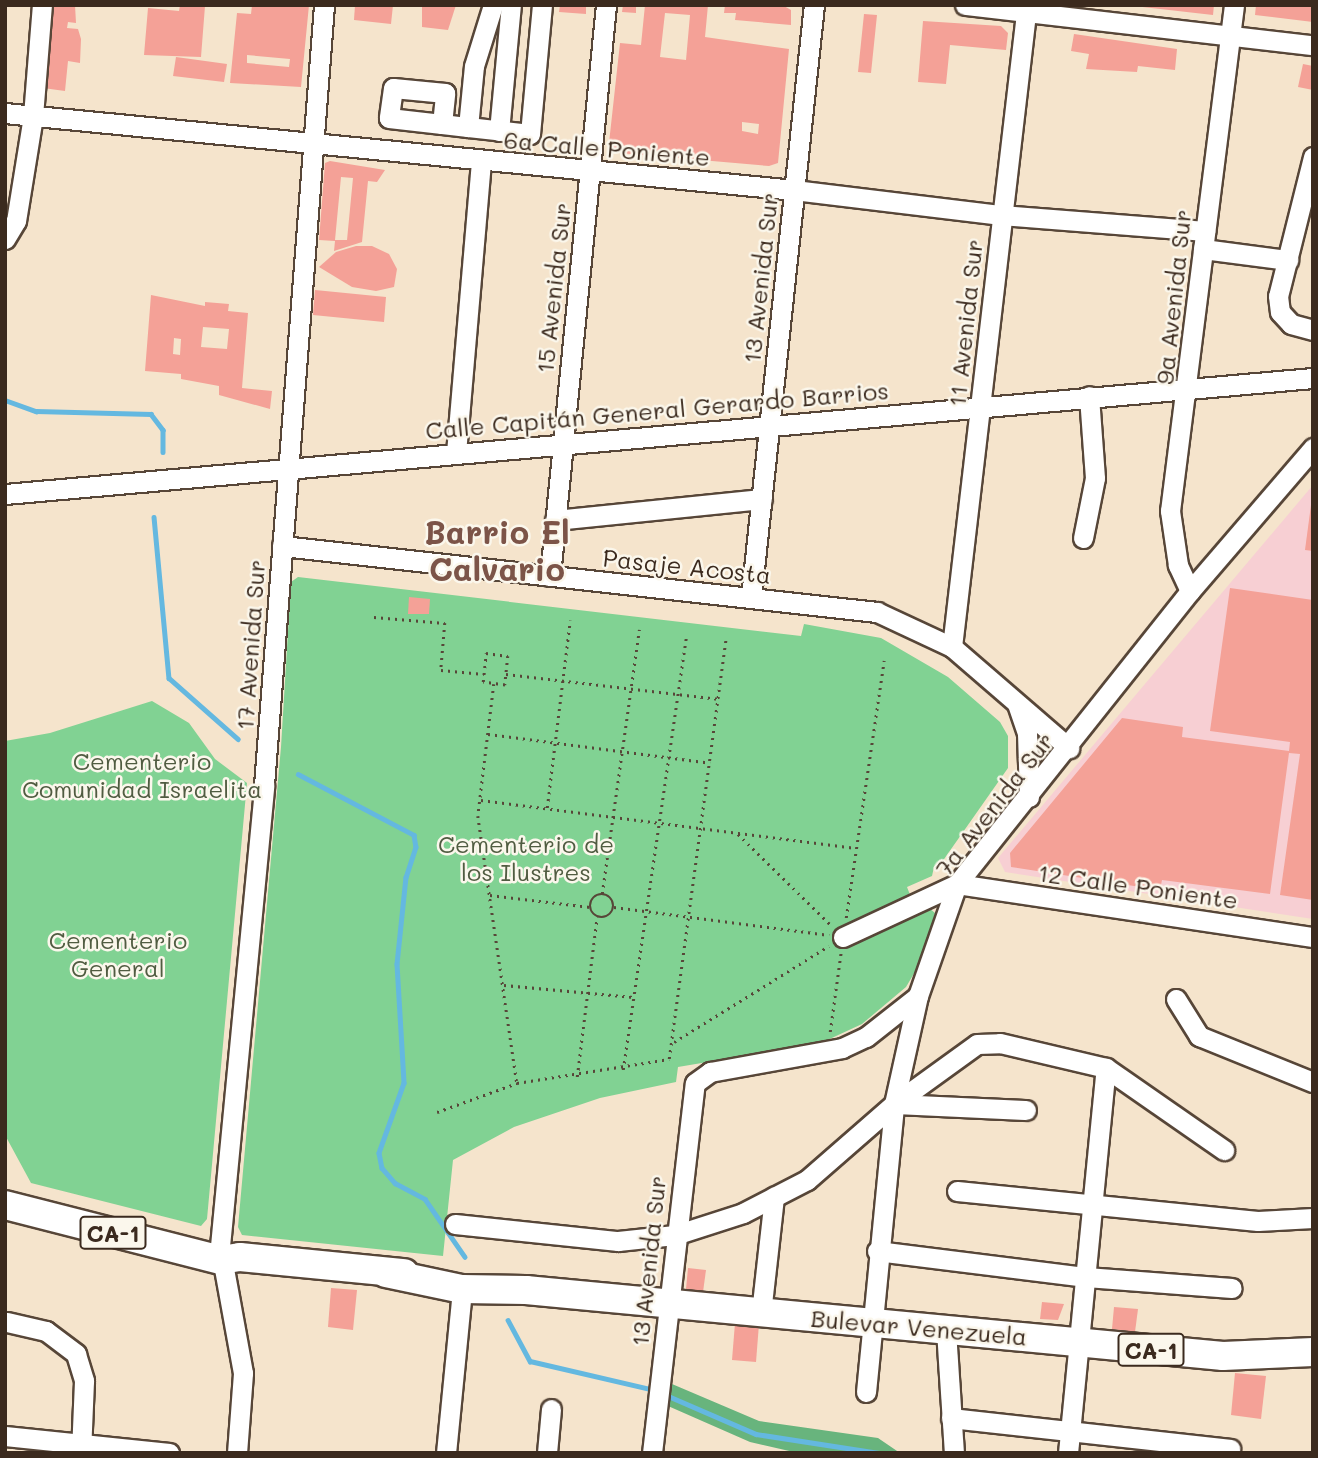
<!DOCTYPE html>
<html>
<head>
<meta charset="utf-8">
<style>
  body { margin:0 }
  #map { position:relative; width:1318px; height:1458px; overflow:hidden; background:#f5e4cc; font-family:Mali,sans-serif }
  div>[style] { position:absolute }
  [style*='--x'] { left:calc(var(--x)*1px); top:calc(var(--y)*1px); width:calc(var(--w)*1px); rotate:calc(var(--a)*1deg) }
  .built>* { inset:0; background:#f7cfd3 }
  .green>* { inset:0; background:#81d293 }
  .forest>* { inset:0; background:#68b47d }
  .stream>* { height:4.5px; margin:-2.25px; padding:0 2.25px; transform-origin:2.25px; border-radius:2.25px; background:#64b8e0 }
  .building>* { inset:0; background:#f4a197 }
  .path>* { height:2.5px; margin-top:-1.25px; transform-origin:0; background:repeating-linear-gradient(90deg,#574638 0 2px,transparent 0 7px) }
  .path>.ring { margin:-1.25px; padding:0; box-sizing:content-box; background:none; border:2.5px solid #574638; border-radius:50% }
  .roads { filter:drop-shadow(2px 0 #574638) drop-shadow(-2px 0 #574638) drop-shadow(0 2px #574638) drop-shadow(0 -2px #574638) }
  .minor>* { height:19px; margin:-9.5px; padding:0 9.5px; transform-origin:9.5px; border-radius:9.5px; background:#fff }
  .highway>* { height:28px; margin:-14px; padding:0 14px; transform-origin:14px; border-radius:14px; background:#fff }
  span { translate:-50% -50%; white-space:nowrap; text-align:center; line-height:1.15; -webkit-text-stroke:5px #fbf7ec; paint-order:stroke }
  .shield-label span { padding:2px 5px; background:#fbf7ec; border:2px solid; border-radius:5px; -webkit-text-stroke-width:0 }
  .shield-label { font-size:23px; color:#3b2a1e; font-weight:700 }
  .street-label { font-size:24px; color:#3b2a1e }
  .park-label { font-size:24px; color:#505c41 }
  .district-label { font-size:32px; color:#7c5448; font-weight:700 }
  .frame { position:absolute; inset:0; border:7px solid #3b2a1e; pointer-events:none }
</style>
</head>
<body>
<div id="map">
  <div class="built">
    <i style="clip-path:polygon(1313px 485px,1313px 919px,1005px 872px,998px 858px)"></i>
  </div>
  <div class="green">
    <i style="clip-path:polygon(298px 577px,801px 636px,804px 624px,881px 638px,948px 677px,1000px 722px,1008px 736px,1008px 768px,942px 862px,934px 867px,932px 876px,907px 887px,916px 910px,929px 908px,935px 913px,922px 960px,906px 987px,862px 1024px,821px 1043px,678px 1067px,676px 1082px,600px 1098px,514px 1127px,453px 1160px,443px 1256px,242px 1235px,238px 1227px,281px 747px,291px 582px)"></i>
    <i style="clip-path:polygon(152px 701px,189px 723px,215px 759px,247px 783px,207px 1219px,201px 1226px,31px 1183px,5px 1135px,5px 741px,50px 733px)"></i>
  </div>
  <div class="forest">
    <i style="clip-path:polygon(672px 1384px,759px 1421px,878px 1438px,900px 1453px,798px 1453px,750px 1442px,668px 1406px)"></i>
  </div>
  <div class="stream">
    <i style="--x:5;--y:400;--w:33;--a:20"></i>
    <i style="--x:36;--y:411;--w:115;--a:1.5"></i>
    <i style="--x:151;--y:414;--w:20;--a:53"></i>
    <i style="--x:163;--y:430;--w:22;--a:90"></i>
    <i style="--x:154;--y:517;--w:162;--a:84.7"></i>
    <i style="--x:169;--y:678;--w:92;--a:41.5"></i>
    <i style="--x:298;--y:774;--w:131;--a:27.7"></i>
    <i style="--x:414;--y:835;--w:12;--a:81"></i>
    <i style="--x:416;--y:847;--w:32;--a:108"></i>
    <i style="--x:406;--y:877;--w:87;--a:95.9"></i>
    <i style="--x:397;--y:964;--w:119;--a:86.6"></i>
    <i style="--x:404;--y:1083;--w:74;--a:109.7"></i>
    <i style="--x:379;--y:1153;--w:15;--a:79"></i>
    <i style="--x:382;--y:1168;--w:20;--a:49"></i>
    <i style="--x:395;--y:1183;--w:34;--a:28"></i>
    <i style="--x:425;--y:1199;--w:70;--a:55.4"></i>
    <i style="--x:508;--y:1320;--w:47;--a:61.8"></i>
    <i style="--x:530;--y:1361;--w:128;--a:13.1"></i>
    <i style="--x:666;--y:1395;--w:98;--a:23.4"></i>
    <i style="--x:756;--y:1434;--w:124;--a:8.8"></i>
  </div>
  <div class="building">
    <i style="clip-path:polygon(52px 5px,75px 5px,76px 23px,68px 22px,67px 28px,78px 29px,81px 39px,80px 63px,68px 61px,65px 91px,43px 88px)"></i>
    <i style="clip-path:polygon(180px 5px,205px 6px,201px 57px,144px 55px,148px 8px,179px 11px)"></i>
    <i style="clip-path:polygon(evenodd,252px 5px,309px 5px,301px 87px,230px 83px,237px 13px,251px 14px,252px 5px,247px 55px,290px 59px,289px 67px,247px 63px,247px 55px)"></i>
    <i style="clip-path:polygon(355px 5px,393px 5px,391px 24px,354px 20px)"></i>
    <i style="clip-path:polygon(422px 5px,456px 5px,448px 30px,422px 27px)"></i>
    <i style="clip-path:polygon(560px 5px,586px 5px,586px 14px,559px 12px)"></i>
    <i style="clip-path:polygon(623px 5px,636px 5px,636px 13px,622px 12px)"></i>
    <i style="clip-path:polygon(evenodd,645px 5px,708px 5px,705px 37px,789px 49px,778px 163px,769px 166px,608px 152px,620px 43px,641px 45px,645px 5px,665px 13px,690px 15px,686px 60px,660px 57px,665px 13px,645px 5px,742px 122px,759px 124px,758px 134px,742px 131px,742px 122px)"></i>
    <i style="clip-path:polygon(725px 5px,784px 6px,791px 10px,791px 25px,735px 20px,736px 13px,724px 13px)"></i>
    <i style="clip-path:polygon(1125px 5px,1214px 5px,1213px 15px)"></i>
    <i style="clip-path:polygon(1256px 5px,1313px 5px,1313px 22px,1255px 15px)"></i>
    <i style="clip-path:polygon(864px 14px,877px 15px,871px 73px,858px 72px)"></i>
    <i style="clip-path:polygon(923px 21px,1001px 26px,1008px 33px,1006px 50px,950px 45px,946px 84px,918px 82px)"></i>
    <i style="clip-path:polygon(1074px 34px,1177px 49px,1175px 70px,1138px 66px,1137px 72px,1086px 69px,1089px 54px,1071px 51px)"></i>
    <i style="clip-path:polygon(176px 57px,227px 64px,224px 82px,173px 76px)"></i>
    <i style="clip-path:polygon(1303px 64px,1313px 66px,1313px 90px,1298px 87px)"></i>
    <i style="clip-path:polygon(evenodd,330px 161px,385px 170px,377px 182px,368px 181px,362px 242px,334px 251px,335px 241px,319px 240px,325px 163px,330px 161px,341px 177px,353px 178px,347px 240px,335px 240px,341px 177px)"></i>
    <i style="clip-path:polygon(356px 246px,372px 246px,389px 254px,397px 269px,394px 287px,376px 291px,352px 287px,319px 267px,336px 252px)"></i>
    <i style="clip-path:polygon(315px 290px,386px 297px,384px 322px,313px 315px)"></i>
    <i style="clip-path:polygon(evenodd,151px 295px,205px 306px,205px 302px,229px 304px,228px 311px,248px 313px,242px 388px,272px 391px,270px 409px,219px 395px,219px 386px,181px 379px,181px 374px,145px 371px,151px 295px,203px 327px,229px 329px,227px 349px,201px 347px,203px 327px,151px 295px,174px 338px,181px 339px,180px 355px,173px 354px,174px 338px)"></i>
    <i style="clip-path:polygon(1311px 505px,1313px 505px,1313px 551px,1305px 550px)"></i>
    <i style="clip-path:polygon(1230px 588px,1313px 600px,1313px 900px,1280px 895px,1300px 754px,1289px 753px,1270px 894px,1162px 880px,1160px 890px,1011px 867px,1010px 853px,1122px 718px,1183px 727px,1182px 737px,1289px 751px,1290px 742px,1210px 731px)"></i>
    <i style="clip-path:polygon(409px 597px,430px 599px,429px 614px,408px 614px)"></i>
    <i style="clip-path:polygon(688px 1268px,706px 1270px,703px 1292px,686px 1289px)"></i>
    <i style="clip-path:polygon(331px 1288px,357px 1290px,353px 1330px,328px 1327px)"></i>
    <i style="clip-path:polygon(1042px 1302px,1064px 1304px,1058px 1320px,1040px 1319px)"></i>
    <i style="clip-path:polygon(1114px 1307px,1138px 1309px,1135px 1332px,1112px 1329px)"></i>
    <i style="clip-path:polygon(735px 1323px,759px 1324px,756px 1362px,732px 1360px)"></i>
    <i style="clip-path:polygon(1235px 1373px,1266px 1376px,1261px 1419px,1231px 1415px)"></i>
  </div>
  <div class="path">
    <i style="--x:374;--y:617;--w:71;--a:4.8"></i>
    <i style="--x:445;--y:623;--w:47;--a:94.9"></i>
    <i style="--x:441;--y:670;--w:43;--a:5.3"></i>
    <i style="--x:486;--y:653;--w:22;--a:8"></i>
    <i style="--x:508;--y:656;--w:29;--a:96"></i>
    <i style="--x:505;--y:685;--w:22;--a:-172"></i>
    <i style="--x:483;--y:682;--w:29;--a:-84"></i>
    <i style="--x:506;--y:674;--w:213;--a:6.7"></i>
    <i style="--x:494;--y:684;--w:133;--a:96.9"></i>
    <i style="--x:478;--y:816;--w:270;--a:81.7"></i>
    <i style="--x:488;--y:734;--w:224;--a:7.4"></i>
    <i style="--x:481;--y:800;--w:378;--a:7.3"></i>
    <i style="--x:547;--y:808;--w:189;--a:-83"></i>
    <i style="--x:738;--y:834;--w:130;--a:44.4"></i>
    <i style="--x:602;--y:894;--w:267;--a:-82"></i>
    <i class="ring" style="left:590px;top:894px;width:21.5px;height:21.5px"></i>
    <i style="--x:490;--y:895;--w:101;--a:6.8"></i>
    <i style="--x:614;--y:907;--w:217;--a:7.4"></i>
    <i style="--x:846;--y:918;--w:260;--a:-81.6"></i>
    <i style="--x:504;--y:985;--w:130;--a:5.3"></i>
    <i style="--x:830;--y:1032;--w:81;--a:-82.2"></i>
    <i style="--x:674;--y:1042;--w:182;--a:-31.8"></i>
    <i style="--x:623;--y:1070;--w:438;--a:-81.7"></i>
    <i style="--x:577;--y:1077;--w:161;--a:-82.9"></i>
    <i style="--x:437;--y:1112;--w:85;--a:-19.9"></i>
    <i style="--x:517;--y:1083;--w:154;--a:-9"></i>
    <i style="--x:669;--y:1059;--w:423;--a:-82.3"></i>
  </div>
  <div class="roads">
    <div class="minor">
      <i style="--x:965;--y:5;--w:350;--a:6.6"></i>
      <i style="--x:5;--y:113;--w:793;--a:5.57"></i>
      <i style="--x:794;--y:190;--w:209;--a:6.9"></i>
      <i style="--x:1001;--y:215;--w:205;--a:4.5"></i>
      <i style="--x:442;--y:124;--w:31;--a:-84"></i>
      <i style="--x:445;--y:93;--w:52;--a:-174.5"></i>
      <i style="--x:393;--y:88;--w:30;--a:98"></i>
      <i style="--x:389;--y:118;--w:53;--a:6.5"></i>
      <i style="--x:442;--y:124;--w:26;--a:7"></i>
      <i style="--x:468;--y:127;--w:62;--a:6.4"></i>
      <i style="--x:530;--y:134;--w:130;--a:-84.7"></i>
      <i style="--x:468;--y:127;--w:61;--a:-84.4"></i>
      <i style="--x:474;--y:66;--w:64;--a:-72.7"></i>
      <i style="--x:499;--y:131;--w:127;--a:-84.6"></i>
      <i style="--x:1313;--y:157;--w:143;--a:104.1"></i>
      <i style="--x:1278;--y:296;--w:16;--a:83"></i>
      <i style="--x:1280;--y:312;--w:16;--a:47"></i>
      <i style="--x:1291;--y:324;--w:23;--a:15"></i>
      <i style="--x:5;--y:239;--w:21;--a:-59"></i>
      <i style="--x:16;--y:221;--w:106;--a:-80.8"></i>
      <i style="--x:33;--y:116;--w:111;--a:-85.4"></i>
      <i style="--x:1203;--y:249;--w:86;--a:7.4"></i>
      <i style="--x:456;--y:453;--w:293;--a:-85.1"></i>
      <i style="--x:5;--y:494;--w:1313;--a:-5.07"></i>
      <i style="--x:555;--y:520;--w:208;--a:-5.8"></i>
      <i style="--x:1083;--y:538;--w:61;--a:-78.7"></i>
      <i style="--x:1095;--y:478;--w:82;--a:-94.2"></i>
      <i style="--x:282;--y:546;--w:599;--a:6.33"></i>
      <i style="--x:877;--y:612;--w:83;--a:25"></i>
      <i style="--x:952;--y:647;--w:155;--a:40.8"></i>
      <i style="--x:550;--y:576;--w:574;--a:-84.4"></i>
      <i style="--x:1190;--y:591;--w:29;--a:-115"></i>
      <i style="--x:1178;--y:565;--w:55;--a:-98.4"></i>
      <i style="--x:1170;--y:511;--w:510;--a:-82.79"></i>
      <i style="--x:751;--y:597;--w:595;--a:-83.93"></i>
      <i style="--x:952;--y:647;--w:646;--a:-83.34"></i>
      <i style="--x:1017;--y:704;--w:31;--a:71"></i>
      <i style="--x:1027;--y:733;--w:64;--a:88.2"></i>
      <i style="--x:843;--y:937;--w:126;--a:-24.9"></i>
      <i style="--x:957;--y:884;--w:360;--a:8.5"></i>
      <i style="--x:1176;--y:999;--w:44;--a:58.1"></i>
      <i style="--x:1199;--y:1036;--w:123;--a:22"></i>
      <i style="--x:894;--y:1104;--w:132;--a:2.6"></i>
      <i style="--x:957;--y:1191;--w:302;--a:5.7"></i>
      <i style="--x:1258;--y:1221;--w:55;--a:-3.1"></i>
      <i style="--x:455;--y:1224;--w:164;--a:6"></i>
      <i style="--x:618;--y:1241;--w:57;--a:-6"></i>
      <i style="--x:675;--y:1235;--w:71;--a:-17.9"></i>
      <i style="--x:743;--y:1213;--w:72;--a:-27.3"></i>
      <i style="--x:807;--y:1180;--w:116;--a:-41.1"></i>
      <i style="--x:894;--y:1104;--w:102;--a:-35.9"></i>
      <i style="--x:977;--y:1044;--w:23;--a:-2"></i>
      <i style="--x:1000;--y:1043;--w:109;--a:13.3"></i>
      <i style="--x:1106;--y:1068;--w:144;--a:34.8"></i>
      <i style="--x:877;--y:1251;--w:211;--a:7.1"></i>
      <i style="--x:1086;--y:1277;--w:146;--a:4.3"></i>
      <i style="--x:761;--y:1313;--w:117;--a:-83.6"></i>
      <i style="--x:7;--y:1322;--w:40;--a:13"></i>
      <i style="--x:46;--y:1331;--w:38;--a:37"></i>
      <i style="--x:76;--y:1354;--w:28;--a:73"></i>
      <i style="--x:84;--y:1381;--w:72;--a:92.4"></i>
      <i style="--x:946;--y:1330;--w:123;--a:86.3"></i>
      <i style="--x:866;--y:1392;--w:289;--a:-84.4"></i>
      <i style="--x:894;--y:1104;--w:111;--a:-77.5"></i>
      <i style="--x:918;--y:996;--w:119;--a:-70.8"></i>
      <i style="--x:957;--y:884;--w:374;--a:-51.5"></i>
      <i style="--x:1190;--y:591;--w:189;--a:-49.3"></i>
      <i style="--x:951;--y:1418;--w:281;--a:6.3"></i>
      <i style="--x:5;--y:1436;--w:165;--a:5.9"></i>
      <i style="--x:237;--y:1453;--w:80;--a:-85.7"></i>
      <i style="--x:243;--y:1373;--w:129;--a:-100.3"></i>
      <i style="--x:220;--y:1246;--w:463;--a:-84.5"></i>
      <i style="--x:264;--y:785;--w:782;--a:-85.6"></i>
      <i style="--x:446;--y:1453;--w:165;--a:-84.4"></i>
      <i style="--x:547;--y:1453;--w:44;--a:-84.8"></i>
      <i style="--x:652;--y:1453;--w:372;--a:-83.4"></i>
      <i style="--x:695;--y:1083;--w:19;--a:-36"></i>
      <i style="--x:710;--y:1072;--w:134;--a:-10.3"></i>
      <i style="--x:842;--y:1048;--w:26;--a:-25"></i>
      <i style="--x:866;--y:1037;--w:66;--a:-38.3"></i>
      <i style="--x:1068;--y:1453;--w:387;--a:-84.4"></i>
    </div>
    <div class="highway">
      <i style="--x:5;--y:1205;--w:223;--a:14.3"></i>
      <i style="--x:221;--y:1260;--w:19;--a:-9"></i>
      <i style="--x:240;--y:1257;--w:165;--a:5.6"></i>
      <i style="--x:386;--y:1273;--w:78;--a:11.9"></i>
      <i style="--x:462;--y:1289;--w:64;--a:0.9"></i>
      <i style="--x:526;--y:1290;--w:700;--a:5.41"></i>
      <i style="--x:1223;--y:1356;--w:90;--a:-2.5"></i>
    </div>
  </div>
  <div class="shield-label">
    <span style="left:113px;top:1233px">CA-1</span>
    <span style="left:1151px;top:1350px">CA-1</span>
  </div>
  <div class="street-label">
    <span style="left:607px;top:148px;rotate:5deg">6a Calle Poniente</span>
    <span style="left:760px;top:278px;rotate:-84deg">13 Avenida Sur</span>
    <span style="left:553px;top:288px;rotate:-84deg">15 Avenida Sur</span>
    <span style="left:1173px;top:297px;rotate:-84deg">9a Avenida Sur</span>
    <span style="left:965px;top:323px;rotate:-84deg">11 Avenida Sur</span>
    <span style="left:657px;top:410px;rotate:-5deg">Calle Capitán General Gerardo Barrios</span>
    <span style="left:687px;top:566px;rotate:6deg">Pasaje Acosta</span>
    <span style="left:250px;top:645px;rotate:-86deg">17 Avenida Sur</span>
    <span style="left:994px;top:804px;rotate:-52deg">7a Avenida Sur</span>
    <span style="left:1138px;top:886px;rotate:8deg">12 Calle Poniente</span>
    <span style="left:648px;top:1261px;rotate:-84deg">13 Avenida Sur</span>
    <span style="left:919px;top:1327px;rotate:5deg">Bulevar Venezuela</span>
  </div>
  <div class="park-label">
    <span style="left:142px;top:775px">Cementerio<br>Comunidad Israelita</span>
    <span style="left:526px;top:858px">Cementerio de<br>los Ilustres</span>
    <span style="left:118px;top:954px">Cementerio<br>General</span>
  </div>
  <div class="district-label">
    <span style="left:497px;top:550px">Barrio El<br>Calvario</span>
  </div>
  <div class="frame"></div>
</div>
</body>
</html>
